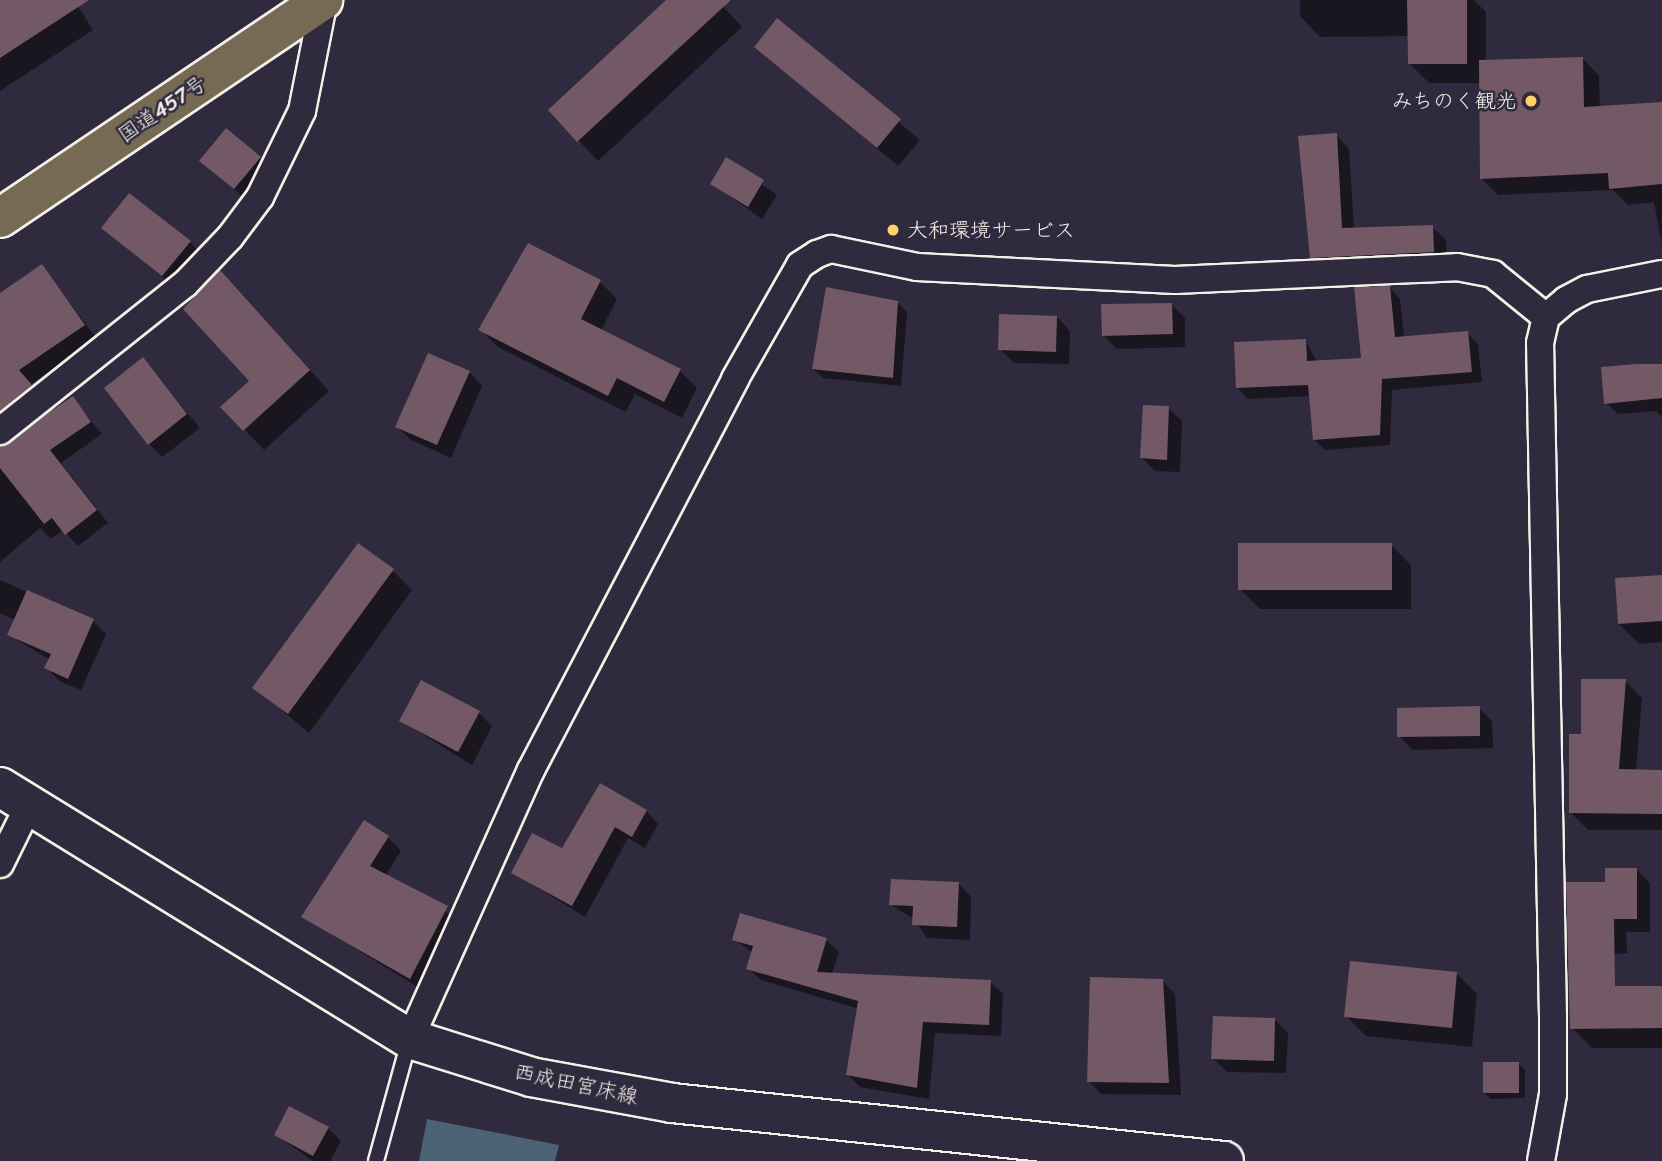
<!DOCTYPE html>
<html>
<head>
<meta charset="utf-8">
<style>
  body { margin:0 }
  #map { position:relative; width:1662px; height:1161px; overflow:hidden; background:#2f2a3d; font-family:Sriracha,"Klee One",sans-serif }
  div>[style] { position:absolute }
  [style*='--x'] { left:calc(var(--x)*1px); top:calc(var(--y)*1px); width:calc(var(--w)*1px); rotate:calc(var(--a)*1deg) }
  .water>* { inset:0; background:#4b6375 }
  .shadow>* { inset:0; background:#0007 }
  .building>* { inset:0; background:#725965 }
  .roads { filter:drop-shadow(2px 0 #f4f1e8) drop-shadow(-2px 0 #f4f1e8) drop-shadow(0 2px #f4f1e8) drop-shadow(0 -2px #f4f1e8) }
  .lane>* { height:14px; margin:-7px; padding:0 7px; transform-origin:7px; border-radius:7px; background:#2f2a3d }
  .street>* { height:26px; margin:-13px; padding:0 13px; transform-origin:13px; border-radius:13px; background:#2f2a3d }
  .secondary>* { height:38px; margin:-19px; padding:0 19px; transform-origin:19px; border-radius:19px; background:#2f2a3d }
  .highway>* { height:38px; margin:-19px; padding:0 19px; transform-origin:19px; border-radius:19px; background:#766a54 }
  .dots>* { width:19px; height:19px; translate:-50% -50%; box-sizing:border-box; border:4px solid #2f2a3d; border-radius:50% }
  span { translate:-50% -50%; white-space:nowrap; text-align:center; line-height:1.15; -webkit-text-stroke:5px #2f2a3d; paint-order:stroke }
  .poi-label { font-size:21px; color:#f4f1e8 }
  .right { translate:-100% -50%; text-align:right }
  .left { translate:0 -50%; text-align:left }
  .street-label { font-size:21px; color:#f4f1e8 }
</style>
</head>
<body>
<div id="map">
  <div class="water">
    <i style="clip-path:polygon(427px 1119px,559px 1145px,555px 1161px,419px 1161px)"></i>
  </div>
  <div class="shadow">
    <i style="clip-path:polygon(0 0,74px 0,93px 30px,0 91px)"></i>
    <i style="clip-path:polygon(669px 0,717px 0,742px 27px,598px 161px,550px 110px)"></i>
    <i style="clip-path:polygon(1300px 0,1474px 0,1486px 12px,1486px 62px,1583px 59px,1599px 76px,1600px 108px,1662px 103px,1662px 245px,1654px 202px,1628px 205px,1613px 190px,1498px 195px,1481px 178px,1481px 83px,1429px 83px,1409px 63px,1409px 36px,1320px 37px,1300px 16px)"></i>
    <i style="clip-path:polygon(777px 21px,920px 140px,898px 166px,756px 46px)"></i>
    <i style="clip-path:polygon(1336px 135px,1349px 149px,1354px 229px,1432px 227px,1446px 240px,1447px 265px,1325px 271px,1312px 257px)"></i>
    <i style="clip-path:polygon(260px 158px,273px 171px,248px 201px,201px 160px)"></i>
    <i style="clip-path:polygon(727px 160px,777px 195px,762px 219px,712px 184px)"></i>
    <i style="clip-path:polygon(103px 228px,190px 242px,203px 256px,176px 288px)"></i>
    <i style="clip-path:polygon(42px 266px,97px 339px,31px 384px,44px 400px,0 428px,0 345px)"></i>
    <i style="clip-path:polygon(600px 282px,617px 299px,601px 331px,680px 371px,697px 388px,682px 418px,635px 394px,626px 412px,498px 347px,481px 330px)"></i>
    <i style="clip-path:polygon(1390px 288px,1400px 299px,1404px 338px,1467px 333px,1478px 344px,1482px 382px,1392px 390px,1390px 445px,1325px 450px,1314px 439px,1311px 396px,1248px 399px,1238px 388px,1306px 341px,1317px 362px,1363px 360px)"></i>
    <i style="clip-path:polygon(240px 293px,329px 391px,264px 450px,223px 407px,251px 381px)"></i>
    <i style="clip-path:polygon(898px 303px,907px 312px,901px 386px,823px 378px,813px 369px)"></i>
    <i style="clip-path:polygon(1172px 305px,1185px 318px,1185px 347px,1117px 349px,1103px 335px)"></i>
    <i style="clip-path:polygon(1057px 317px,1070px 331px,1069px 364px,1014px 363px,1000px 349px)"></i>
    <i style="clip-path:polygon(143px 360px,200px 428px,162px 457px,149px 444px)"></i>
    <i style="clip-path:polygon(1662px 366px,1662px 417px,1656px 411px,1618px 414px,1606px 403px)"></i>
    <i style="clip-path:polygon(469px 372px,482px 386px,451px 458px,411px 440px,397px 427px)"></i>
    <i style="clip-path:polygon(73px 399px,102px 434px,61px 463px,108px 523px,78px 546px,63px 530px,51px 539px,40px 528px,0 562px,0 447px)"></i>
    <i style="clip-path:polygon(1168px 408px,1182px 421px,1180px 472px,1155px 471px,1142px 458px)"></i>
    <i style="clip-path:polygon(1391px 545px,1411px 565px,1411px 609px,1260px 609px,1240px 589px)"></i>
    <i style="clip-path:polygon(392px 570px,412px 590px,309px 733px,254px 687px)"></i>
    <i style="clip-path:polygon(1662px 576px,1662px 642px,1639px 644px,1619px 624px)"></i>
    <i style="clip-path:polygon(0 580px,93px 621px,106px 634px,81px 690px,59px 681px,47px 668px,50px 660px,9px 635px,16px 620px,0 613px)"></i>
    <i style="clip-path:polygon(1625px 681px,1642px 698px,1636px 771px,1662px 770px,1662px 830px,1588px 830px,1571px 813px,1583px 736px)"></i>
    <i style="clip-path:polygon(1479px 708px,1492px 721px,1493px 748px,1413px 750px,1399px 736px)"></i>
    <i style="clip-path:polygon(479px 713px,492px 726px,472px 765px,401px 721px)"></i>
    <i style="clip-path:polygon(646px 811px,658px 824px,645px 848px,628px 838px,585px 917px,514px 873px)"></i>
    <i style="clip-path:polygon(388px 837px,401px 851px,385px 876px,460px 921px,424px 991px,303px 916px)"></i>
    <i style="clip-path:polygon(1636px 869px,1650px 883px,1650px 932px,1626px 932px,1627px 953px,1585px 956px,1607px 883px)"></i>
    <i style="clip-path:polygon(958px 883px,971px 897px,970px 940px,927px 938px,914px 919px,891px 905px)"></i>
    <i style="clip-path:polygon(734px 939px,826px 940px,839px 952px,832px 974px,990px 982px,1003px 994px,1001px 1036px,935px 1033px,929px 1099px,860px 1087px,848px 1075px,859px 1009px,761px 980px,748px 968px,753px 953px)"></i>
    <i style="clip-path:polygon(1457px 974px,1477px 994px,1472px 1047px,1366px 1036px,1346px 1016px)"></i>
    <i style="clip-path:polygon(1162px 981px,1175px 994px,1181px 1095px,1101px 1094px,1089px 1081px)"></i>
    <i style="clip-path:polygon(1662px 987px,1662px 1048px,1592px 1048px,1572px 1028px)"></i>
    <i style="clip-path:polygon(1274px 1019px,1288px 1033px,1286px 1073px,1227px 1072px,1213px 1058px)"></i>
    <i style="clip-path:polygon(1518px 1063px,1525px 1070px,1525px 1098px,1491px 1099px,1484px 1093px)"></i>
    <i style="clip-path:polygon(328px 1128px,341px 1141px,330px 1161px,313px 1161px,276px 1135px)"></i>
  </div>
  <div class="building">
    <i style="clip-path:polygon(0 0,89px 0,0 58px)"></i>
    <i style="clip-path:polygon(666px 0,731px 0,577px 142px,548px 110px)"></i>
    <i style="clip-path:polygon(1407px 0,1467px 0,1467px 64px,1408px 64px)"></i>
    <i style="clip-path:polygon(777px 18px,901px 119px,877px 148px,754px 47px)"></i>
    <i style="clip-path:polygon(1583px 57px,1584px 107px,1662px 102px,1662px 184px,1609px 189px,1608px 173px,1480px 179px,1479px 60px)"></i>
    <i style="clip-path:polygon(226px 128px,261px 157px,234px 189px,199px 161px)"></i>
    <i style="clip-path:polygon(1337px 133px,1342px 228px,1433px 225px,1434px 252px,1310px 258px,1298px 136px)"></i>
    <i style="clip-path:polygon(726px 157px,764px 180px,748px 207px,710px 184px)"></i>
    <i style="clip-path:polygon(129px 193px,191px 241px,162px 276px,101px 228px)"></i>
    <i style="clip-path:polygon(528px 243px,601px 280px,581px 319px,681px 369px,664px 402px,617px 378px,608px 396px,478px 330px)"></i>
    <i style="clip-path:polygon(42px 264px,85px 325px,19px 370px,32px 385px,0 411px,0 293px)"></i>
    <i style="clip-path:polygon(220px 270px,310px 370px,243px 431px,220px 407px,249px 381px,183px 309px)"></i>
    <i style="clip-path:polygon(1390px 286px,1395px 337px,1468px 331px,1472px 372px,1382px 379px,1380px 435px,1313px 440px,1308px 385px,1236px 388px,1234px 342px,1306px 339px,1307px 361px,1361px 358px,1354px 287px)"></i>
    <i style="clip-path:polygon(826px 287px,898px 301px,893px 378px,812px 369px)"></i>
    <i style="clip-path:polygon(1172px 303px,1173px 334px,1102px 336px,1101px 304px)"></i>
    <i style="clip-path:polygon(999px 314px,1057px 316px,1056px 352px,998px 350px)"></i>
    <i style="clip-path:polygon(428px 353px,470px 371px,437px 445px,395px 427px)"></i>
    <i style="clip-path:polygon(143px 357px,187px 414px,148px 445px,104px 388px)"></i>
    <i style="clip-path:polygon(1636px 364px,1662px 364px,1662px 398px,1604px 404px,1601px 367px)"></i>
    <i style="clip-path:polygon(73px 396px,91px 422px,50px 450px,97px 510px,65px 535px,52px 518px,44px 524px,0 468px,0 446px)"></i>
    <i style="clip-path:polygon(1143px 405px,1169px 406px,1167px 460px,1140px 458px)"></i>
    <i style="clip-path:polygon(358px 543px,394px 569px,288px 714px,252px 688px)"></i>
    <i style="clip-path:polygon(1238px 543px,1392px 543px,1392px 590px,1238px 590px)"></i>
    <i style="clip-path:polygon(1662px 575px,1662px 621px,1618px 624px,1615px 578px)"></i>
    <i style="clip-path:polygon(27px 590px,94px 619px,68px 679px,44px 668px,51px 654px,7px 635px)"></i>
    <i style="clip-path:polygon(1581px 679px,1626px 679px,1619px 769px,1662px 770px,1662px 814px,1569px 813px,1569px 734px,1581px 734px)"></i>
    <i style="clip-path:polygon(421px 680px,480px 711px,458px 752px,399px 721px)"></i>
    <i style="clip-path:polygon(1480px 706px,1480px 736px,1397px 737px,1397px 708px)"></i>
    <i style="clip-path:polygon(600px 783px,647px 810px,632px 837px,615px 827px,572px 906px,511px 873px,532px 833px,562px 848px)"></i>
    <i style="clip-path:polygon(364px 820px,389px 836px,370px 866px,448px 906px,410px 979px,301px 917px)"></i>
    <i style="clip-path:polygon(1605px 868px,1637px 868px,1637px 919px,1614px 919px,1615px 986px,1662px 986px,1662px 1028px,1570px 1029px,1566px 882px,1605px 882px)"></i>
    <i style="clip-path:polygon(891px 879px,959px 882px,957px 927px,912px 925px,913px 906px,889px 905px)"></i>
    <i style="clip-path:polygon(740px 913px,827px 938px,817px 972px,991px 980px,989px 1025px,923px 1022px,917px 1088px,846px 1075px,858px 1001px,746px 969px,753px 946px,732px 940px)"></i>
    <i style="clip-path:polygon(1350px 961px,1457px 972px,1452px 1028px,1344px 1017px)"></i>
    <i style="clip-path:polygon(1090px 977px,1163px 979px,1169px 1083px,1087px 1082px)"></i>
    <i style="clip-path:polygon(1213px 1016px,1275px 1018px,1274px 1061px,1211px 1059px)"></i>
    <i style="clip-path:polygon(1483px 1062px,1519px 1062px,1519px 1093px,1483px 1093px)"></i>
    <i style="clip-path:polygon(289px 1106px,329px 1127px,313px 1156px,274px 1135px)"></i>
  </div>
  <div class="roads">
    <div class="lane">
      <i style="--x:376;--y:1161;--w:124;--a:-74.6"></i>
    </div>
    <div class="street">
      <i style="--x:0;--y:431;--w:236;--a:-38.5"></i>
      <i style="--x:185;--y:284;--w:65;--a:-46.2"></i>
      <i style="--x:230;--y:237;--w:50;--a:-53.1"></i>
      <i style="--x:260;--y:197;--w:96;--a:-64"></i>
      <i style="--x:302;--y:111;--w:113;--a:-78.8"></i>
      <i style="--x:0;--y:864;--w:66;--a:-63.8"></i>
      <i style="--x:410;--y:1039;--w:295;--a:-65.8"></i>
      <i style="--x:531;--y:770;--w:441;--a:-62.4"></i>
      <i style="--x:735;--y:379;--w:131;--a:-60.3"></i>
      <i style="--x:800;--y:265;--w:20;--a:-33"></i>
      <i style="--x:817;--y:254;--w:15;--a:-20"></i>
      <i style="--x:831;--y:249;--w:88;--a:11.8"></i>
      <i style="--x:917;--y:267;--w:258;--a:2.9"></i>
      <i style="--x:1175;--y:280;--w:282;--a:-2.6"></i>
      <i style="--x:1457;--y:267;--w:37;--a:11"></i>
      <i style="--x:1493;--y:274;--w:68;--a:39.1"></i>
      <i style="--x:1541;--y:1161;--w:68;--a:-79.8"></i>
      <i style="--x:1553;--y:1094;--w:77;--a:-90"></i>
      <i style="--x:1553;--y:1017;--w:674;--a:-91.1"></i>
      <i style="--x:1540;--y:343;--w:27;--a:-77"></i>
      <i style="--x:1546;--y:317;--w:26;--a:-40"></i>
      <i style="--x:1566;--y:300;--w:24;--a:-28"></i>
      <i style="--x:1587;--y:289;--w:76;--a:-11.3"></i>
    </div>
    <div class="secondary">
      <i style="--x:0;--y:787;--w:481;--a:31.6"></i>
      <i style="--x:410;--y:1039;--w:127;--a:17.4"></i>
      <i style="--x:531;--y:1077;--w:143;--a:10.4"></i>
      <i style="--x:672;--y:1103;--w:555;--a:6"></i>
    </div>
    <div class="highway">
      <i style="--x:0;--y:218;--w:390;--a:-34"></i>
    </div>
  </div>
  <div class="dots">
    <i style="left:1531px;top:101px;background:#ffd166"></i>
    <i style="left:893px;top:230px;background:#ffd166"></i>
  </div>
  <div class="poi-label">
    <span class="right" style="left:1517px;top:101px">みちのく観光</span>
    <span class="left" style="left:907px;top:230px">大和環境サービス</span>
  </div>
  <div class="street-label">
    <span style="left:162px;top:109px;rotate:-34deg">国道457号</span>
    <span style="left:576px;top:1084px;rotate:12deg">西成田宮床線</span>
  </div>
</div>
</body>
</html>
